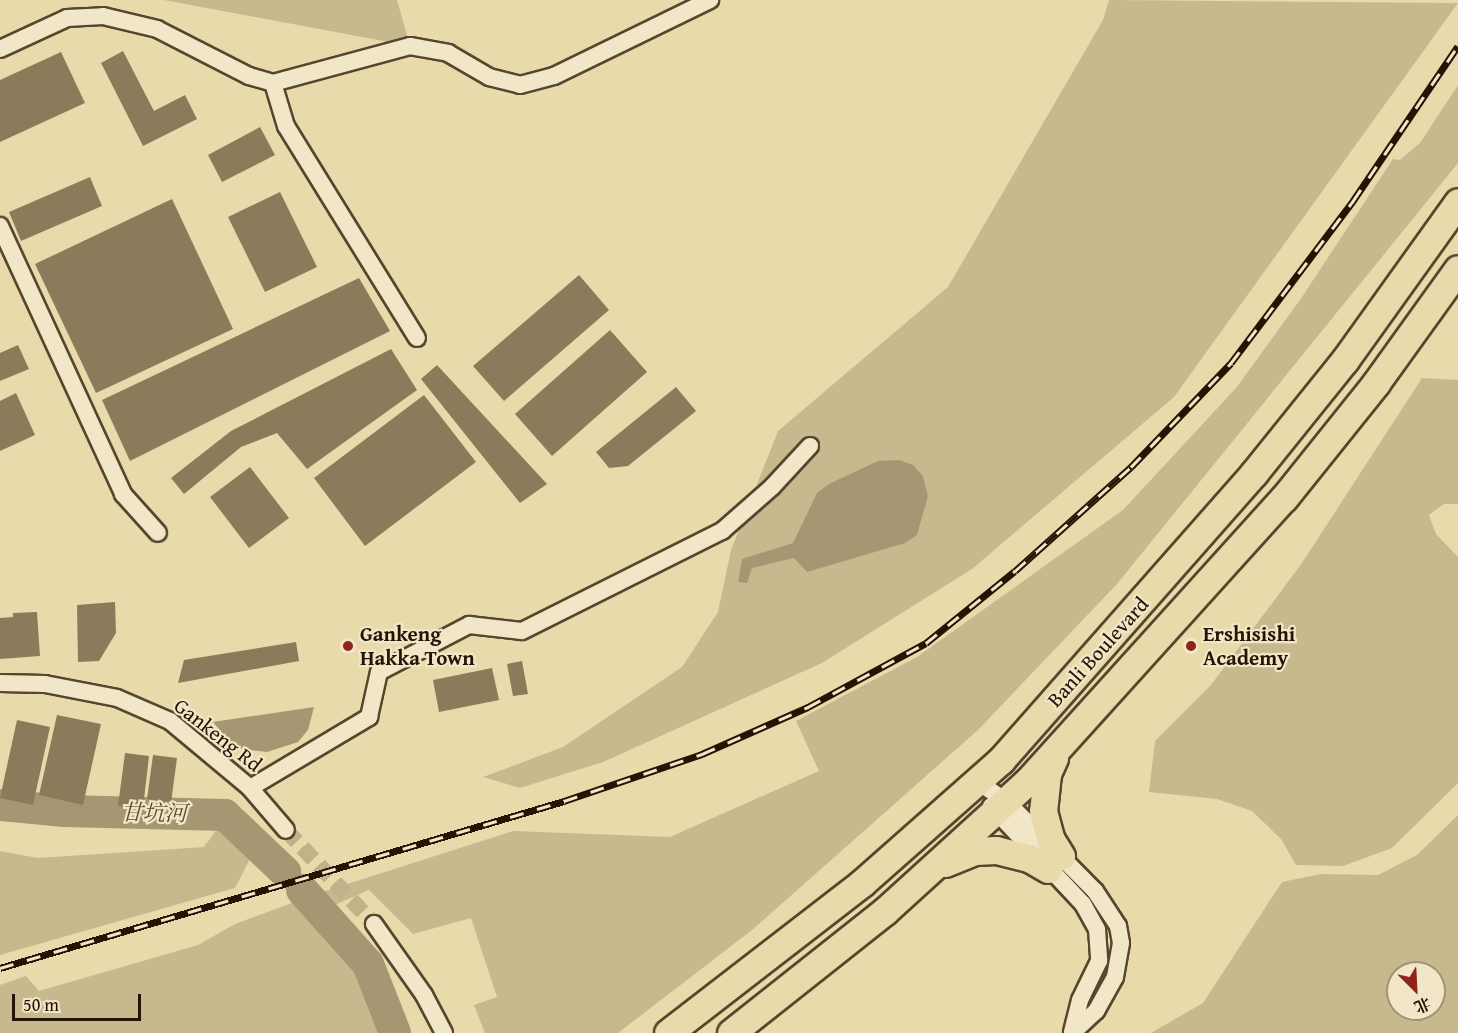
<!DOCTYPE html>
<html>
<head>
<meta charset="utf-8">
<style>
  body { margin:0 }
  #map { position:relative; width:1458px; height:1033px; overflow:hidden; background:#e9daab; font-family:"Gentium Book Plus","Noto Serif SC",serif }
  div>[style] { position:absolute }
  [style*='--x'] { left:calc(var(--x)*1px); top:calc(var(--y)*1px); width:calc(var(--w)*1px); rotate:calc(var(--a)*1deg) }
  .green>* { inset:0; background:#c8b88e }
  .water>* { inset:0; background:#a69772 }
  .river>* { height:32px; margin:-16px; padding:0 16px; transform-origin:16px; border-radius:16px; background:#a69772 }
  .building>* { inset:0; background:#8b7b5a }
  .street-tunnel>* { height:16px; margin-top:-8px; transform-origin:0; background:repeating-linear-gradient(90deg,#c2b289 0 16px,transparent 0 24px) }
  .roads { filter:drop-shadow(2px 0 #56462d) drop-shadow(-2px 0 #56462d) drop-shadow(0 2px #56462d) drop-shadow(0 -2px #56462d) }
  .street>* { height:16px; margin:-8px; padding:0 8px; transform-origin:8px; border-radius:8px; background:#f1e7c8 }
  .primary>* { height:27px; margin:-13.5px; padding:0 13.5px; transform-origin:13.5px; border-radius:13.5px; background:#e9daab }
  .rail>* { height:7px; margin-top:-3.5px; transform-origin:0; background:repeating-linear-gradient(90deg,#f1e7c8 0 14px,#251403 0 28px); box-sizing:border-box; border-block:2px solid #251403 }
  .dots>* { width:16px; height:16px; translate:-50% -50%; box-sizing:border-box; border:3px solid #f1e7c8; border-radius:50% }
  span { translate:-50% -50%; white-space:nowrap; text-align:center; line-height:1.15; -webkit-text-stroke:4.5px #f1e7c8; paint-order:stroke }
  .poi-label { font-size:21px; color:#251403; font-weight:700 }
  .left { translate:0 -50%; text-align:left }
  .street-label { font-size:21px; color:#251403 }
  .water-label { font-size:22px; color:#59482f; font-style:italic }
  .north { position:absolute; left:1386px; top:961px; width:60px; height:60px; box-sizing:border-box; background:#f1e7c8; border:2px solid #9f9379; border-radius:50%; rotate:156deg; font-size:16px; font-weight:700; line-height:24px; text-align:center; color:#251403 }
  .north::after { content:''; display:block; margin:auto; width:21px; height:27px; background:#8f2418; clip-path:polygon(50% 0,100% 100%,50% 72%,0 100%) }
  .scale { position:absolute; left:12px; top:994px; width:129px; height:27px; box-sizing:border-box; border:3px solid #251403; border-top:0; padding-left:8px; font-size:18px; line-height:21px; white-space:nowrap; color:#251403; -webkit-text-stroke:4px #f1e7c8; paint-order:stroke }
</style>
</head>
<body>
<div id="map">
  <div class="green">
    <i style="clip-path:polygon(164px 0,397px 0,410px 46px)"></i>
    <i style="clip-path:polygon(1109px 0,1458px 3px,1174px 397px,972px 569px,822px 663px,603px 762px,520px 788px,483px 777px,563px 747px,682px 667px,718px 612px,731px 550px,778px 431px,948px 287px,1103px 20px)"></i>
    <i style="clip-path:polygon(1458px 85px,1458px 163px,1117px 584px,978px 730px,752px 930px,618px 1033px,485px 1033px,474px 1005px,497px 997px,471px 918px,413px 934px,369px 890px,314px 914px,352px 956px,379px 1033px,0 1033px,0 985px,26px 976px,39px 991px,198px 945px,235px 924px,316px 894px,513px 831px,670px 837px,819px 771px,796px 721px,917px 657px,1123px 510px,1236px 388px,1300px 300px,1393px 159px,1400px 160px,1420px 143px)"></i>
    <i style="clip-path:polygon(1422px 378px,1458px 380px,1458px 504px,1444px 504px,1429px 515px,1436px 534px,1458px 557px,1458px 783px,1392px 848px,1343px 866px,1296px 865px,1281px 839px,1252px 811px,1217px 799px,1149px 792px,1155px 741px,1211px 685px,1302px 563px)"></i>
    <i style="clip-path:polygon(evenodd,1458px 815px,1458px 1033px,1151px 1033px,1203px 1003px,1282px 882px,1321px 874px,1378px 875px,1417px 855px,1458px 815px,1398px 973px,1434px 973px,1434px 1009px,1398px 1009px,1398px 973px)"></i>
    <i style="clip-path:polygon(223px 821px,242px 836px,252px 855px,235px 888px,0 955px,0 851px,38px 858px,204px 847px)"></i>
  </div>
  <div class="water">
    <i style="clip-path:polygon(899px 460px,913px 465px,923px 476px,928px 496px,917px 535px,905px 543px,807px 572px,794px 558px,752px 568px,747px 583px,738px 582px,742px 559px,793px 543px,817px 493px,829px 484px,878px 461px)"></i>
    <i style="clip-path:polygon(314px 707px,308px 730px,298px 742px,267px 752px,235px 748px,213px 722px)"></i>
  </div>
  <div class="river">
    <i style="--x:0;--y:805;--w:65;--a:5.3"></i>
    <i style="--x:65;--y:811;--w:160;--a:1.4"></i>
    <i style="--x:225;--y:815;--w:83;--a:43.5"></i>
    <i style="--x:302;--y:890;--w:99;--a:48.3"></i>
    <i style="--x:368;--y:964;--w:74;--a:68.6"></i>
  </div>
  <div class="building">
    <i style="clip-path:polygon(123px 51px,154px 111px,185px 95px,197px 119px,143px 146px,101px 63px)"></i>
    <i style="clip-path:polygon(61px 52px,85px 103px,0 142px,0 80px)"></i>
    <i style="clip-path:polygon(260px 127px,275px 155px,222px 182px,208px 155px)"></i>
    <i style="clip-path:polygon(90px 177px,102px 206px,21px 241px,9px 212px)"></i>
    <i style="clip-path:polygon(280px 192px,317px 267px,265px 292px,228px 217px)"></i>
    <i style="clip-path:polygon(172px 199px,233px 329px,96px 393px,35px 264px)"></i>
    <i style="clip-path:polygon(579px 275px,609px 310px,504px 401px,473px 366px)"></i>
    <i style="clip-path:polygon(359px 278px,390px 331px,130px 461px,102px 400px)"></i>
    <i style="clip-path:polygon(610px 330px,647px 372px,552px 456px,515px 414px)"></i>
    <i style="clip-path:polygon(18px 345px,29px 369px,0 381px,0 353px)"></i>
    <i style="clip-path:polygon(391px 349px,417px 390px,307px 469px,277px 433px,241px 447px,184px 494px,171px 478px,231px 431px)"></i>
    <i style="clip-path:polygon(437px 365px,547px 484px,520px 503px,421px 379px)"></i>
    <i style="clip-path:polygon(676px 387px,696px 411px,628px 466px,609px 468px,596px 452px)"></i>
    <i style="clip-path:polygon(16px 393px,35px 435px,0 451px,0 401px)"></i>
    <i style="clip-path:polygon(424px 395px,476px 462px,365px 546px,314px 478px)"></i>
    <i style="clip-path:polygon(250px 467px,289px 518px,249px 548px,210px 497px)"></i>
    <i style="clip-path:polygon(115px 602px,116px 633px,99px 661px,78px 662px,77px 605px)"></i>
    <i style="clip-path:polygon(37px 612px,40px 656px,0 659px,0 618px,13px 617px,13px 613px)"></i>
    <i style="clip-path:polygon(296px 642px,299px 661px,178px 683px,184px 660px)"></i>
    <i style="clip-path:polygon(522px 661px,528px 694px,513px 696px,507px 664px)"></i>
    <i style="clip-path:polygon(492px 668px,499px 700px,439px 712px,433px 680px)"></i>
    <i style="clip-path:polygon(57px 715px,101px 724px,83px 805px,39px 795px)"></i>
    <i style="clip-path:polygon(17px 720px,50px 727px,33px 805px,0 798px)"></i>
    <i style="clip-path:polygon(125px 753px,149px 756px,143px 808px,118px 806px)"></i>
    <i style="clip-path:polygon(153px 755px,177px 758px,171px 803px,147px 799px)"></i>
  </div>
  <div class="street-tunnel">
    <i style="--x:286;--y:830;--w:129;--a:46.9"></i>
  </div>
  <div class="roads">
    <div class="street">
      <i style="--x:0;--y:49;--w:74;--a:-24.8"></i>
      <i style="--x:67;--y:18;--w:36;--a:-3"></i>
      <i style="--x:103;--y:16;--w:56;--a:13.5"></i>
      <i style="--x:157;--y:29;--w:103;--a:27.1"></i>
      <i style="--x:249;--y:76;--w:25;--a:16"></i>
      <i style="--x:273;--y:83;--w:142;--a:-15.1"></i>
      <i style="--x:410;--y:46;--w:39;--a:10"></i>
      <i style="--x:448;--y:53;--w:48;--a:30.3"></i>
      <i style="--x:489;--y:77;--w:32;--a:14"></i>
      <i style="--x:520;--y:85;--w:35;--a:-15"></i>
      <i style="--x:554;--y:76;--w:174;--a:-26"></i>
      <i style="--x:273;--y:83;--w:45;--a:73.2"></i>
      <i style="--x:286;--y:126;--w:249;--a:58.3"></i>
      <i style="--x:0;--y:226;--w:295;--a:65.3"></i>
      <i style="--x:123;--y:494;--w:52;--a:48.1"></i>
      <i style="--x:0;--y:683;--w:45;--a:1.3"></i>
      <i style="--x:45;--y:684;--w:73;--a:11"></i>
      <i style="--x:117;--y:698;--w:58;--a:23.5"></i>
      <i style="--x:170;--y:721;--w:104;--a:39.9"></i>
      <i style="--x:250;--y:788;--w:55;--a:49.4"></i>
      <i style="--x:977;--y:781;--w:35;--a:35"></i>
      <i style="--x:1006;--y:801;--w:127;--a:45.3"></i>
      <i style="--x:1095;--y:891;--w:42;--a:56.7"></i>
      <i style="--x:1118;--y:926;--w:17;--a:80"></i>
      <i style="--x:1121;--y:943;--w:35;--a:100"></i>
      <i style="--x:1115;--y:977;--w:39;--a:119"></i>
      <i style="--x:1096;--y:1011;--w:33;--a:137"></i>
      <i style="--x:250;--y:788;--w:139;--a:-30.8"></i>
      <i style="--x:369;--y:717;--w:46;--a:-77.5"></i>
      <i style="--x:379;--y:672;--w:102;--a:-27.6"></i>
      <i style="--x:469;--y:625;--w:53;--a:6.5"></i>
      <i style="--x:522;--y:631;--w:224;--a:-26.6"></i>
      <i style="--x:722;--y:531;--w:67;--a:-41.3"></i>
      <i style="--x:772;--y:487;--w:56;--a:-47.2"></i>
      <i style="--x:991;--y:806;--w:134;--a:46.8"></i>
      <i style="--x:1083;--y:904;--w:29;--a:61"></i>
      <i style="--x:1097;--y:929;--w:32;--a:86"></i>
      <i style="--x:1099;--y:961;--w:43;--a:116"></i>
      <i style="--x:1080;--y:1000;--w:34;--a:104"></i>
      <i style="--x:374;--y:924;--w:87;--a:54.8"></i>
      <i style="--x:424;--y:995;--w:43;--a:62.2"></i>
    </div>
    <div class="primary">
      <i style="--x:1054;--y:758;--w:17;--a:114"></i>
      <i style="--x:1047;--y:774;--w:37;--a:96"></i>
      <i style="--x:1043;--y:811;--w:30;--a:75"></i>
      <i style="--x:1051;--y:840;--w:19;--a:58"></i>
      <i style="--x:945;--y:863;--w:32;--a:-22"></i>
      <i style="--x:975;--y:851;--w:21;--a:-3"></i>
      <i style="--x:996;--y:850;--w:34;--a:14"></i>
      <i style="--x:1029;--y:858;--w:22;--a:30"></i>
      <i style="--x:668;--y:1033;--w:245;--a:-37.7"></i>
      <i style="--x:862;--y:883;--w:186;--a:-41.5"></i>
      <i style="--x:1001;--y:760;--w:383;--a:-48.6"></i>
      <i style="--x:1254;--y:473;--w:145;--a:-51.2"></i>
      <i style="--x:1345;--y:360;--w:194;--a:-54.4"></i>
      <i style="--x:731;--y:1033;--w:196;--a:-38.4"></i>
      <i style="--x:885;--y:911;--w:192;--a:-42.3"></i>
      <i style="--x:1027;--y:782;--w:383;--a:-47.9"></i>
      <i style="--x:1284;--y:498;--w:147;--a:-51.3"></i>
      <i style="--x:1376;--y:383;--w:140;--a:-54.3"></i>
    </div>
  </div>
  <div class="rail">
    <i style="--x:0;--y:968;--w:588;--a:-16.49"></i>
    <i style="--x:564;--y:801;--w:146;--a:-18.8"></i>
    <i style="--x:702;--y:754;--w:116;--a:-23.9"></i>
    <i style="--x:808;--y:707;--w:134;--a:-28.5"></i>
    <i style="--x:926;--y:643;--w:114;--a:-39"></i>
    <i style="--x:1015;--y:571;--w:156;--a:-41.9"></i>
    <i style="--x:1131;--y:467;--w:144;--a:-46.1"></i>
    <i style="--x:1231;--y:363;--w:203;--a:-53"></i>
    <i style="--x:1353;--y:201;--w:187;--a:-55.9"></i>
  </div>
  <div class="dots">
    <i style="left:348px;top:646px;background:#8f2418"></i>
    <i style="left:1191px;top:646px;background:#8f2418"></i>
  </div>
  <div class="poi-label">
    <span class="left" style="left:360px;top:646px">Gankeng<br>Hakka Town</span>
    <span class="left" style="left:1203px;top:646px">Ershisishi<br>Academy</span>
  </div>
  <div class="street-label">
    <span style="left:1098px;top:652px;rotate:-48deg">Banli Boulevard</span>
    <span style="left:218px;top:735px;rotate:38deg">Gankeng Rd</span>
  </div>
  <div class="water-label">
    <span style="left:154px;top:813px;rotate:1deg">甘坑河</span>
  </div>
  <div class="north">北</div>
  <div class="scale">50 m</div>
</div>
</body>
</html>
